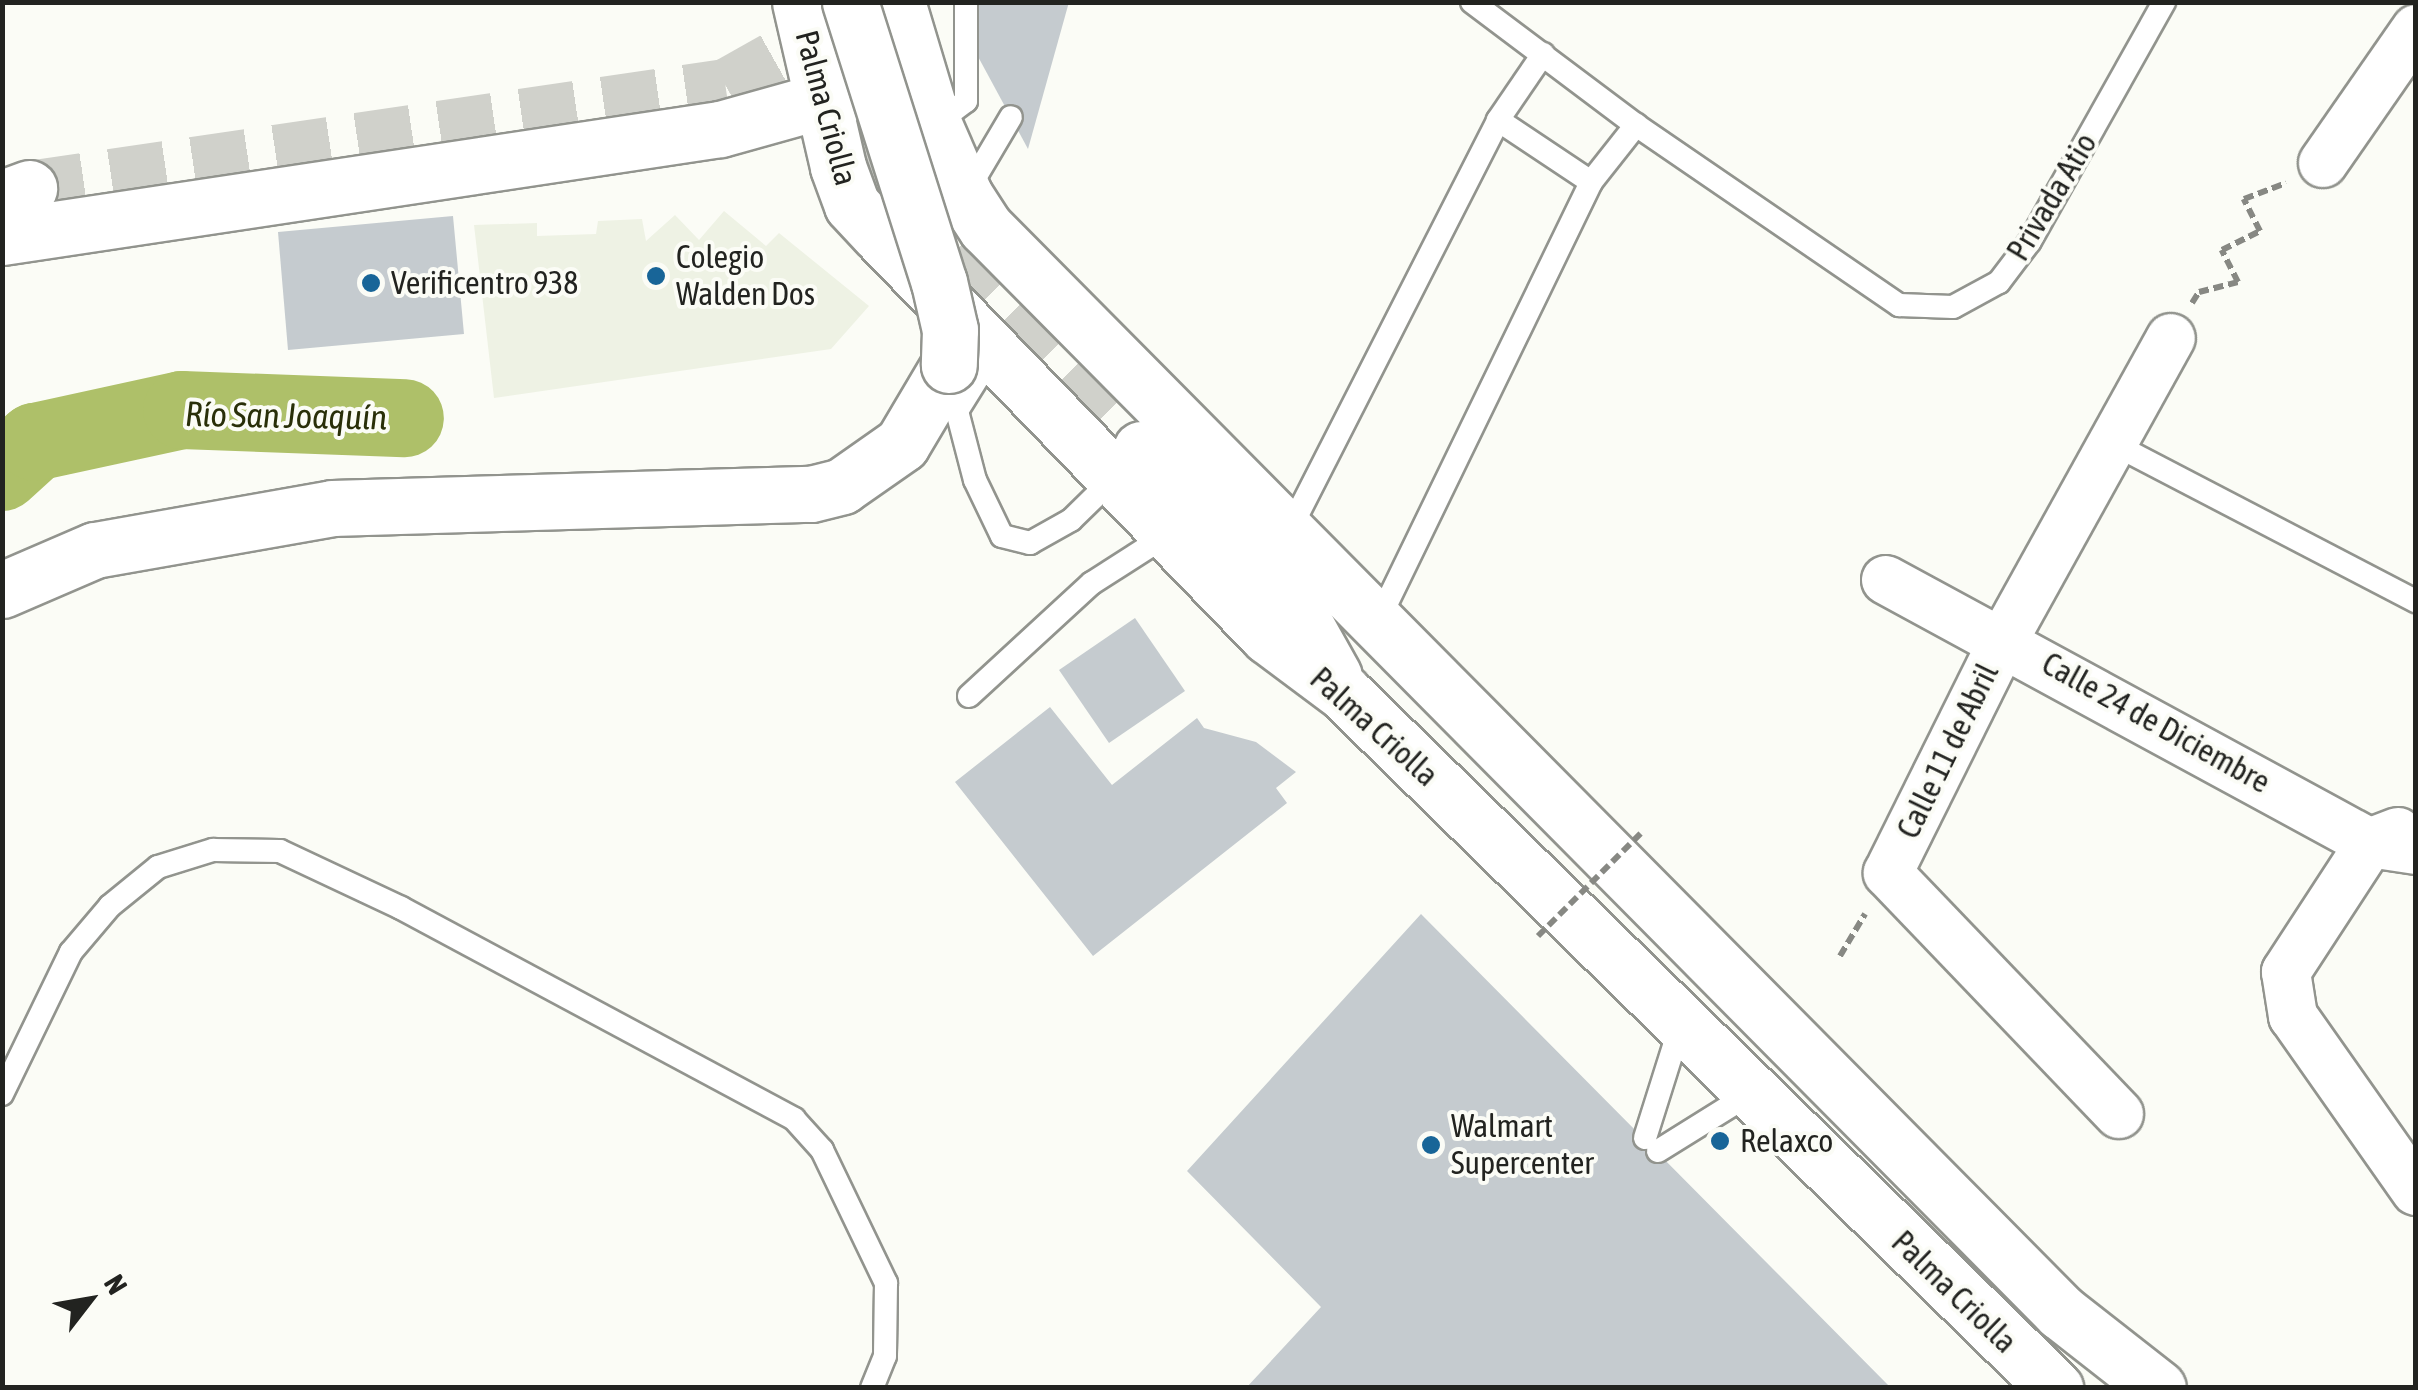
<!DOCTYPE html>
<html>
<head>
<meta charset="utf-8">
<style>
  body { margin:0 }
  #map { position:relative; width:2418px; height:1390px; overflow:hidden; background:#fbfcf6; font-family:"Asap Condensed",sans-serif }
  div>[style] { position:absolute }
  [style*='--x'] { left:calc(var(--x)*1px); top:calc(var(--y)*1px); width:calc(var(--w)*1px); rotate:calc(var(--a)*1deg) }
  .built>* { inset:0; background:#eef2e4 }
  .river>* { height:78px; margin:-39px; padding:0 39px; transform-origin:39px; border-radius:39px; background:#aec069 }
  .building>* { inset:0; background:#c5cbcf }
  .secondary-tunnel>* { height:55px; margin-top:-27.5px; transform-origin:0; background:repeating-linear-gradient(90deg,#d0d1cb 0 55px,transparent 0 83px) }
  .path>* { height:6px; margin-top:-3px; transform-origin:0; background:repeating-linear-gradient(90deg,#878883 0 10px,transparent 0 15px) }
  .roads { filter:drop-shadow(2px 0 #92948e) drop-shadow(-2px 0 #92948e) drop-shadow(0 2px #92948e) drop-shadow(0 -2px #92948e) }
  .lane>* { height:22px; margin:-11px; padding:0 11px; transform-origin:11px; border-radius:11px; background:#fff }
  .street>* { height:48px; margin:-24px; padding:0 24px; transform-origin:24px; border-radius:24px; background:#fff }
  .secondary>* { height:55px; margin:-27.5px; padding:0 27.5px; transform-origin:27.5px; border-radius:27.5px; background:#fff }
  .path-bridge>* { height:6px; margin-top:-3px; transform-origin:0; background:repeating-linear-gradient(90deg,#878883 0 10px,transparent 0 15px) }
  .bridges { filter:drop-shadow(2px 0 #92948e) drop-shadow(-2px 0 #92948e) drop-shadow(0 2px #92948e) drop-shadow(0 -2px #92948e) }
  .secondary-bridge>* { height:55px; margin:-27.5px; padding:0 27.5px; transform-origin:27.5px; border-radius:27.5px; background:#fff }
  .dots>* { width:28px; height:28px; translate:-50% -50%; box-sizing:border-box; border:5px solid #fbfcf6; border-radius:50% }
  span { translate:-50% -50%; white-space:nowrap; text-align:center; line-height:1.15; -webkit-text-stroke:8px #fbfcf6; paint-order:stroke }
  .street-label { font-size:32px; color:#222320 }
  .poi-label { font-size:32px; color:#222320 }
  .left { translate:0 -50%; text-align:left }
  .water-label { font-size:35px; color:#292f09; font-style:italic }
  .frame { position:absolute; inset:0; border:5px solid #222320; pointer-events:none }
  .north { position:absolute; left:40px; top:1250px; width:100px; height:100px; -webkit-text-stroke:8px #fbfcf6; paint-order:stroke; rotate:59deg; font-size:28px; font-weight:700; line-height:40px; text-align:center; color:#222320 }
  .north::after { content:''; display:block; margin:auto; width:35px; height:45px; background:#222320; clip-path:polygon(50% 0,100% 100%,50% 72%,0 100%) }
</style>
</head>
<body>
<div id="map">
  <div class="built">
    <i style="clip-path:polygon(724px 211px,766px 246px,779px 233px,869px 306px,831px 349px,494px 398px,474px 225px,537px 223px,537px 236px,596px 234px,598px 221px,642px 219px,646px 241px,675px 215px,699px 240px)"></i>
  </div>
  <div class="river">
    <i style="--x:2;--y:472;--w:45;--a:-42.3"></i>
    <i style="--x:35;--y:442;--w:150;--a:-12.3"></i>
    <i style="--x:182;--y:410;--w:223;--a:2.1"></i>
  </div>
  <div class="building">
    <i style="clip-path:polygon(979px 2px,1069px 2px,1028px 149px,969px 40px)"></i>
    <i style="clip-path:polygon(453px 216px,464px 334px,288px 350px,278px 232px)"></i>
    <i style="clip-path:polygon(1135px 618px,1185px 691px,1109px 743px,1059px 670px)"></i>
    <i style="clip-path:polygon(1050px 707px,1112px 785px,1197px 718px,1204px 728px,1256px 742px,1296px 772px,1276px 788px,1287px 803px,1093px 956px,955px 782px)"></i>
    <i style="clip-path:polygon(1421px 914px,1891px 1388px,1246px 1388px,1321px 1307px,1187px 1171px)"></i>
  </div>
  <div class="secondary-tunnel">
    <i style="--x:840;--y:73;--w:66;--a:76"></i>
    <i style="--x:856;--y:137;--w:71;--a:61.3"></i>
    <i style="--x:890;--y:199;--w:354;--a:44.9"></i>
    <i style="--x:29;--y:188;--w:704;--a:-8.33"></i>
    <i style="--x:726;--y:86;--w:92;--a:-29.4"></i>
    <i style="--x:806;--y:41;--w:34;--a:-58"></i>
  </div>
  <div class="path">
    <i style="--x:2192;--y:303;--w:13;--a:-58"></i>
    <i style="--x:2199;--y:292;--w:40;--a:-14.4"></i>
    <i style="--x:2238;--y:282;--w:36;--a:-117"></i>
    <i style="--x:2222;--y:250;--w:42;--a:-26.6"></i>
    <i style="--x:2260;--y:231;--w:36;--a:-117"></i>
    <i style="--x:2244;--y:199;--w:45;--a:-20.9"></i>
    <i style="--x:1840;--y:956;--w:49;--a:-59.2"></i>
  </div>
  <div class="roads">
    <div class="lane">
      <i style="--x:1472;--y:2;--w:205;--a:36.9"></i>
      <i style="--x:1636;--y:125;--w:319;--a:34.4"></i>
      <i style="--x:1899;--y:305;--w:54;--a:2.1"></i>
      <i style="--x:1953;--y:307;--w:52;--a:-28.5"></i>
      <i style="--x:1999;--y:282;--w:51;--a:-52.9"></i>
      <i style="--x:2030;--y:241;--w:274;--a:-60.7"></i>
      <i style="--x:1498;--y:120;--w:112;--a:33.7"></i>
      <i style="--x:934;--y:125;--w:40;--a:-37"></i>
      <i style="--x:966;--y:101;--w:99;--a:-90"></i>
      <i style="--x:966;--y:193;--w:88;--a:-59.4"></i>
      <i style="--x:992;--y:355;--w:66;--a:122"></i>
      <i style="--x:957;--y:411;--w:71;--a:75.4"></i>
      <i style="--x:975;--y:480;--w:62;--a:64.3"></i>
      <i style="--x:1002;--y:536;--w:29;--a:14"></i>
      <i style="--x:1030;--y:543;--w:47;--a:-29.3"></i>
      <i style="--x:1071;--y:520;--w:57;--a:-44.3"></i>
      <i style="--x:2112;--y:443;--w:343;--a:27.5"></i>
      <i style="--x:1288;--y:533;--w:463;--a:-63"></i>
      <i style="--x:1498;--y:120;--w:80;--a:-55.7"></i>
      <i style="--x:1379;--y:619;--w:486;--a:-64.1"></i>
      <i style="--x:1591;--y:182;--w:73;--a:-51.7"></i>
      <i style="--x:969;--y:696;--w:167;--a:-42.6"></i>
      <i style="--x:1092;--y:583;--w:89;--a:-32.6"></i>
      <i style="--x:2;--y:1094;--w:158;--a:-64.1"></i>
      <i style="--x:71;--y:952;--w:60;--a:-49.7"></i>
      <i style="--x:110;--y:906;--w:62;--a:-39.1"></i>
      <i style="--x:158;--y:867;--w:58;--a:-17.2"></i>
      <i style="--x:213;--y:850;--w:67;--a:0.9"></i>
      <i style="--x:280;--y:851;--w:134;--a:25.2"></i>
      <i style="--x:401;--y:908;--w:446;--a:28.2"></i>
      <i style="--x:794;--y:1119;--w:42;--a:47.9"></i>
      <i style="--x:822;--y:1150;--w:148;--a:64.3"></i>
      <i style="--x:886;--y:1283;--w:73;--a:90.8"></i>
      <i style="--x:885;--y:1356;--w:35;--a:112"></i>
      <i style="--x:1645;--y:1138;--w:120;--a:-72.5"></i>
      <i style="--x:1658;--y:1151;--w:110;--a:-31.9"></i>
    </div>
    <div class="street">
      <i style="--x:2323;--y:163;--w:163;--a:-55.2"></i>
      <i style="--x:1886;--y:580;--w:551;--a:28.52"></i>
      <i style="--x:2370;--y:843;--w:47;--a:8.7"></i>
      <i style="--x:2398;--y:832;--w:30;--a:159"></i>
      <i style="--x:2370;--y:843;--w:154;--a:123.1"></i>
      <i style="--x:2286;--y:972;--w:45;--a:81"></i>
      <i style="--x:2293;--y:1016;--w:214;--a:54.9"></i>
      <i style="--x:2119;--y:1114;--w:334;--a:-133.8"></i>
      <i style="--x:1888;--y:873;--w:261;--a:-63.6"></i>
      <i style="--x:2004;--y:639;--w:344;--a:-61"></i>
    </div>
    <div class="secondary">
      <i style="--x:800;--y:2;--w:169;--a:77"></i>
      <i style="--x:838;--y:167;--w:40;--a:69.8"></i>
      <i style="--x:852;--y:205;--w:40;--a:47"></i>
      <i style="--x:879;--y:234;--w:559;--a:45.94"></i>
      <i style="--x:1268;--y:636;--w:94;--a:36.7"></i>
      <i style="--x:1343;--y:692;--w:996;--a:44.35"></i>
      <i style="--x:897;--y:2;--w:128;--a:73.3"></i>
      <i style="--x:934;--y:125;--w:77;--a:66.4"></i>
      <i style="--x:965;--y:196;--w:38;--a:57"></i>
      <i style="--x:986;--y:228;--w:1527;--a:45.24"></i>
      <i style="--x:2061;--y:1312;--w:123;--a:38.1"></i>
      <i style="--x:2;--y:198;--w:29;--a:-20"></i>
      <i style="--x:2;--y:237;--w:726;--a:-8.55"></i>
      <i style="--x:720;--y:129;--w:141;--a:-15.6"></i>
      <i style="--x:1141;--y:449;--w:220;--a:45.6"></i>
      <i style="--x:1295;--y:606;--w:80;--a:60.9"></i>
      <i style="--x:2;--y:590;--w:101;--a:-23.3"></i>
      <i style="--x:95;--y:550;--w:241;--a:-10"></i>
      <i style="--x:332;--y:508;--w:479;--a:-1.7"></i>
      <i style="--x:811;--y:494;--w:32;--a:-14"></i>
      <i style="--x:842;--y:486;--w:73;--a:-35"></i>
      <i style="--x:902;--y:444;--w:92;--a:-59.3"></i>
    </div>
  </div>
  <div class="path-bridge">
    <i style="--x:1538;--y:936;--w:147;--a:-45"></i>
  </div>
  <div class="bridges">
    <div class="secondary-bridge">
      <i style="--x:850;--y:2;--w:294;--a:72.4"></i>
      <i style="--x:939;--y:282;--w:49;--a:77.1"></i>
      <i style="--x:950;--y:330;--w:35;--a:92"></i>
    </div>
  </div>
  <div class="dots">
    <i style="left:656px;top:276px;background:#186598"></i>
    <i style="left:371px;top:283px;background:#186598"></i>
    <i style="left:1720px;top:1141px;background:#186598"></i>
    <i style="left:1431px;top:1145px;background:#186598"></i>
  </div>
  <div class="street-label">
    <span style="left:826px;top:108px;rotate:75deg">Palma Criolla</span>
    <span style="left:2052px;top:197px;rotate:-59deg">Privada Atio</span>
    <span style="left:2156px;top:723px;rotate:29deg">Calle 24 de Diciembre</span>
    <span style="left:1374px;top:727px;rotate:42deg">Palma Criolla</span>
    <span style="left:1948px;top:751px;rotate:-64deg">Calle 11 de Abril</span>
    <span style="left:1954px;top:1292px;rotate:44deg">Palma Criolla</span>
  </div>
  <div class="poi-label">
    <span class="left" style="left:676px;top:276px">Colegio<br>Walden Dos</span>
    <span class="left" style="left:391px;top:283px">Verificentro 938</span>
    <span class="left" style="left:1451px;top:1145px">Walmart<br>Supercenter</span>
    <span class="left" style="left:1740px;top:1141px">Relaxco</span>
  </div>
  <div class="water-label">
    <span style="left:286px;top:415px;rotate:1deg">Río San Joaquín</span>
  </div>
  <div class="frame"></div>
  <div class="north">N</div>
</div>
</body>
</html>
